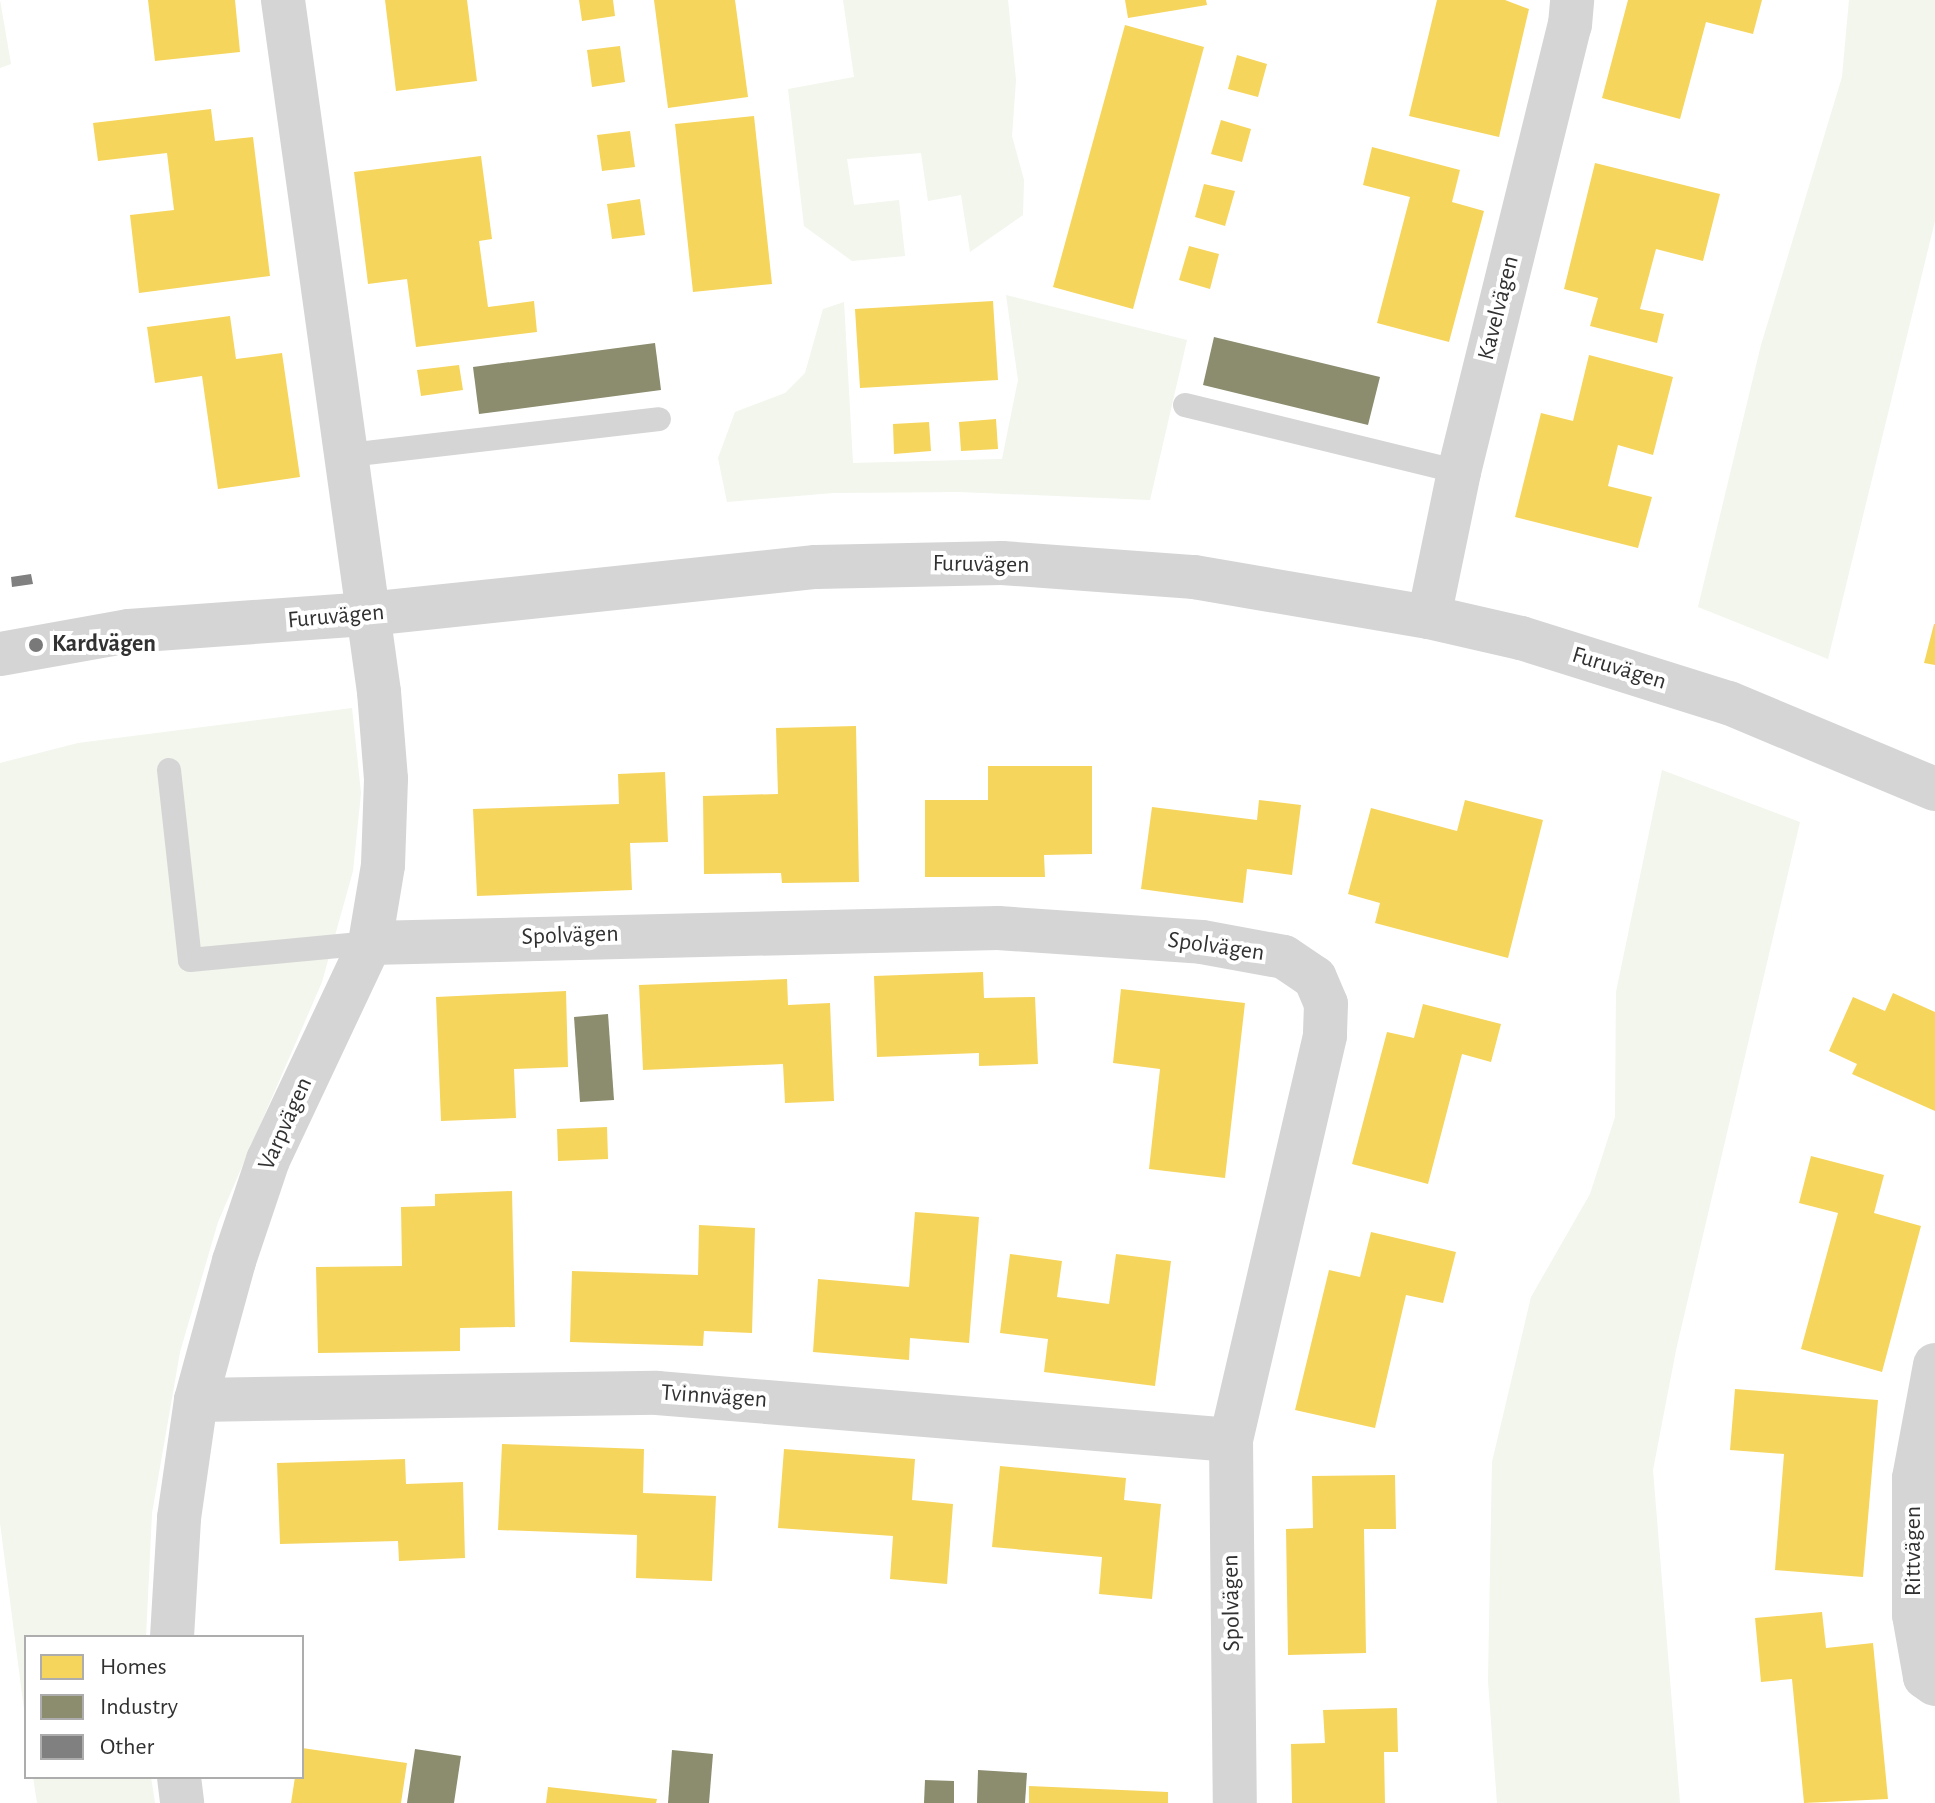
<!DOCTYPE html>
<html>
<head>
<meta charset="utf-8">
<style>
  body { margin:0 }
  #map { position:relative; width:1935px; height:1803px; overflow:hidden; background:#fff; font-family:"Alegreya Sans",sans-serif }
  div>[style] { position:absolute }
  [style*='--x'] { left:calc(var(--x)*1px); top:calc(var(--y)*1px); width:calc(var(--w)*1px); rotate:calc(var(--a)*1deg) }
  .green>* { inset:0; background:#f2f6ed }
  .homes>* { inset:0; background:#f6d55c }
  .industry>* { inset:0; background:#8c8c6e }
  .building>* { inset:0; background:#808080 }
  .service>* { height:24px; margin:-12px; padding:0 12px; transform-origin:12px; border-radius:12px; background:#d5d5d5 }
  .minor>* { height:44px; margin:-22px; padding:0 22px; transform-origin:22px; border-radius:22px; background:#d5d5d5 }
  .dots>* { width:22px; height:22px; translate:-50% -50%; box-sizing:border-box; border:4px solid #fff; border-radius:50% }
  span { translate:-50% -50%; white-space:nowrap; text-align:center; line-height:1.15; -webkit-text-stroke:8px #fff; paint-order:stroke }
  .street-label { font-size:24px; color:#313131 }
  .poi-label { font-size:24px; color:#313131; font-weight:700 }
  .left { translate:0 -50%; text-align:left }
  .legend { position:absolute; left:24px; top:1635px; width:280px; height:144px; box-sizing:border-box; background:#fff; border:2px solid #adadad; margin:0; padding:10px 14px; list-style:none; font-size:24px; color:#313131 }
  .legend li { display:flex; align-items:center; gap:16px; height:40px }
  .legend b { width:40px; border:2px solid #adadad }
</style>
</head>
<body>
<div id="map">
  <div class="green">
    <i style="clip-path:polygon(0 0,11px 64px,0 68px)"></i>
    <i style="clip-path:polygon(843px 0,1008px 0,1016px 80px,1012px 136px,1024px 180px,1023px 215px,970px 252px,961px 195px,928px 201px,921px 153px,847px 159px,854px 205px,899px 200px,905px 256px,852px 261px,804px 226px,788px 89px,854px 77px)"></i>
    <i style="clip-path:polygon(1849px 0,1935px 0,1935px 221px,1828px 659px,1698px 607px,1761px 345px,1842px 77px)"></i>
    <i style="clip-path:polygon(1006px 295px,1187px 340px,1150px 500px,960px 492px,833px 493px,727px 502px,718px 458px,735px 412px,785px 393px,805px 373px,823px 309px,844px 302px,853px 463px,1002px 459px,1018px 380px)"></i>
    <i style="clip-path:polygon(352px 708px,361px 793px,353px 871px,322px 982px,218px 1222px,180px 1352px,152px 1513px,146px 1637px,26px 1637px,26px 1725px,0 1523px,0 763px,78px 743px)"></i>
    <i style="clip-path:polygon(1662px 770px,1800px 822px,1676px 1350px,1653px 1470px,1680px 1803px,1497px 1803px,1488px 1681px,1492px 1462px,1531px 1297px,1590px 1194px,1615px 1117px,1616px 992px)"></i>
    <i style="clip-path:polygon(33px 1777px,151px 1777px,155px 1803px,37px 1803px)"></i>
  </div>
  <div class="homes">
    <i style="clip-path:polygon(148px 0,235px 0,240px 52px,155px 61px)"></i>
    <i style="clip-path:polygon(385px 0,467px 0,477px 81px,396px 91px)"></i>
    <i style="clip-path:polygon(579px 0,613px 0,615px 16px,582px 21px)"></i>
    <i style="clip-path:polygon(654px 0,735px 0,748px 97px,668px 108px)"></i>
    <i style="clip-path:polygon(1125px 0,1206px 0,1207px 5px,1128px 18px)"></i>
    <i style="clip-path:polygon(1437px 0,1505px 0,1529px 9px,1499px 137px,1409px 116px)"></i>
    <i style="clip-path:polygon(1628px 0,1762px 0,1753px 34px,1706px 22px,1680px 119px,1602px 98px)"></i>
    <i style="clip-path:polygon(1125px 25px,1204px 47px,1133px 309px,1053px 287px)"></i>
    <i style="clip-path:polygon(620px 46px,625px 82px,592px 87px,587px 50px)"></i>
    <i style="clip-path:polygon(1237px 55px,1267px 64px,1258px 97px,1228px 89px)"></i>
    <i style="clip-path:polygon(211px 109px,215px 141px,253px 137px,270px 276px,139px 293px,130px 215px,174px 210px,167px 153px,98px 161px,93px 123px)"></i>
    <i style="clip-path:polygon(754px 116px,772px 284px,693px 292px,675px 124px)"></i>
    <i style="clip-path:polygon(1221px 120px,1251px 129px,1242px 162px,1211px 154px)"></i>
    <i style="clip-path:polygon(630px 131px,635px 167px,602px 171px,597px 135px)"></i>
    <i style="clip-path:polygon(1372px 147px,1460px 170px,1452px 202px,1484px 211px,1449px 342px,1377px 323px,1410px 197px,1363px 185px)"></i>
    <i style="clip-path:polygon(481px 156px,492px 239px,479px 241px,488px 307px,534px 301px,537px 332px,416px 347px,407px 279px,368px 284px,354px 172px)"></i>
    <i style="clip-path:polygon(1595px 163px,1720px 194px,1703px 261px,1656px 249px,1640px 309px,1664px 314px,1657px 343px,1590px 326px,1598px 298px,1564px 289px)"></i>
    <i style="clip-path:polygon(1204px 184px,1235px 191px,1225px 226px,1195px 217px)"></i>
    <i style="clip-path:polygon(640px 199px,645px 235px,612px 239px,607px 204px)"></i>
    <i style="clip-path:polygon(1189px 246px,1219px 254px,1210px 289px,1179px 280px)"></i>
    <i style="clip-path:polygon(993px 301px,998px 380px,860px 388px,855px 309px)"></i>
    <i style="clip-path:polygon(230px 316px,236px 359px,282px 353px,300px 477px,218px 489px,202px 376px,155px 383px,147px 327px)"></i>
    <i style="clip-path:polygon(1589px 355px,1673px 377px,1653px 455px,1618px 445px,1608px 486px,1652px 497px,1638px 548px,1515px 517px,1541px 413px,1573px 421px)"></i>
    <i style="clip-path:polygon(459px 365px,463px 390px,421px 396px,417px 370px)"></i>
    <i style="clip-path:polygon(996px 419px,998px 449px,961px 451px,959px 422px)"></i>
    <i style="clip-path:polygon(929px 422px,931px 451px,894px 454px,893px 424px)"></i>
    <i style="clip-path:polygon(1934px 624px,1935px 624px,1935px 665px,1924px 663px)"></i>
    <i style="clip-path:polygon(856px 726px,859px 882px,782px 883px,781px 873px,704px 874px,703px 796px,778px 794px,776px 728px)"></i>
    <i style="clip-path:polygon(988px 766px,1092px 766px,1092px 854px,1044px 855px,1045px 877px,925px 877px,925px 800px,988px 800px)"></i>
    <i style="clip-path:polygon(665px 772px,668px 842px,630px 843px,632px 890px,477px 896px,473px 809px,619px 804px,618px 774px)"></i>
    <i style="clip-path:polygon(1259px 800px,1301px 805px,1292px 875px,1247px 869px,1243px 903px,1141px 889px,1152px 807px,1257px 820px)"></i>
    <i style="clip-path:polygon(1465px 800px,1543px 820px,1508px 958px,1375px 923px,1380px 903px,1348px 894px,1371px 808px,1457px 831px)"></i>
    <i style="clip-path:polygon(983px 972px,984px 998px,1035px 997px,1038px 1064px,979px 1066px,979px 1053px,877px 1057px,874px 976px)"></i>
    <i style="clip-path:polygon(787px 979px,788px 1005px,830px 1003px,834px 1101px,785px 1103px,783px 1064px,643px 1070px,639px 985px)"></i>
    <i style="clip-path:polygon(1121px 989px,1245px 1003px,1225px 1178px,1149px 1169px,1160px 1069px,1113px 1063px)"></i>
    <i style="clip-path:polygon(566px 991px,568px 1067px,514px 1069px,516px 1118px,441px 1121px,436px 997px)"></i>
    <i style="clip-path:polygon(1893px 993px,1935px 1012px,1935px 1111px,1852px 1074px,1857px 1064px,1829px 1051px,1853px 997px,1885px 1011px)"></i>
    <i style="clip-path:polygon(1423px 1004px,1501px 1024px,1491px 1062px,1462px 1054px,1428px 1184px,1352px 1164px,1387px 1032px,1414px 1038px)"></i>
    <i style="clip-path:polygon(607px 1127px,608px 1159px,558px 1161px,557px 1129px)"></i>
    <i style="clip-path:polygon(1811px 1156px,1884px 1175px,1874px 1213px,1921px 1226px,1882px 1372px,1801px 1349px,1838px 1213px,1799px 1203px)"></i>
    <i style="clip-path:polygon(512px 1191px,515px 1327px,460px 1328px,460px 1351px,318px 1353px,316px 1267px,402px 1266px,401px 1207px,435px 1206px,435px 1194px)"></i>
    <i style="clip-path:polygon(915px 1212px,979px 1217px,969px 1343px,910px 1338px,909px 1360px,813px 1352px,818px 1279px,909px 1287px)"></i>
    <i style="clip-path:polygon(699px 1225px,755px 1228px,752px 1333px,704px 1331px,703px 1346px,570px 1342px,572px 1271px,698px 1275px)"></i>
    <i style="clip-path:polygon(1371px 1232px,1456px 1252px,1443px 1303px,1406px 1295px,1375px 1428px,1295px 1410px,1329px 1270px,1360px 1277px)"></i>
    <i style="clip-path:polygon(1010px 1254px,1062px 1261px,1057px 1297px,1109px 1304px,1116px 1254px,1171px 1261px,1155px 1386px,1044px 1372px,1048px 1339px,1000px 1333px)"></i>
    <i style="clip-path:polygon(1735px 1389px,1878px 1400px,1863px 1577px,1775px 1570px,1784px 1454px,1730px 1450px)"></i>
    <i style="clip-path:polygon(502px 1444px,644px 1449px,643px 1493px,716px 1496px,712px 1581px,636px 1578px,637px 1535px,498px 1530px)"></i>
    <i style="clip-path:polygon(784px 1449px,915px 1459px,912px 1500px,953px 1504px,947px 1584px,890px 1579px,893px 1536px,778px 1528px)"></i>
    <i style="clip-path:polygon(405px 1459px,406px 1484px,463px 1482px,465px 1558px,399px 1561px,398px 1541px,280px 1544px,277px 1463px)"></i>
    <i style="clip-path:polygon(1000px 1466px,1126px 1478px,1124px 1500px,1161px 1504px,1152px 1599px,1099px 1594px,1102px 1557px,992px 1547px)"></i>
    <i style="clip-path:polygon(1395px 1475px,1396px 1529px,1364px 1529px,1366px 1653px,1288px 1655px,1286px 1529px,1313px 1528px,1312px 1476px)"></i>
    <i style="clip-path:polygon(1822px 1612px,1826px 1648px,1873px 1643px,1888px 1799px,1804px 1803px,1792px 1679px,1761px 1682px,1755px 1618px)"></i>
    <i style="clip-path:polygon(1397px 1708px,1398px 1752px,1384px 1752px,1385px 1803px,1292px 1803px,1291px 1744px,1325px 1743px,1323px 1710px)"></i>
    <i style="clip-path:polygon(302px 1748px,407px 1763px,401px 1803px,291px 1803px,295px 1777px,302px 1777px)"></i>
    <i style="clip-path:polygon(1029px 1786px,1168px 1792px,1168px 1803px,1029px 1803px)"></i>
    <i style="clip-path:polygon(548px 1787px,657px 1799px,656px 1803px,546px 1803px)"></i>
  </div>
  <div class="industry">
    <i style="clip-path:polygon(1214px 337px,1380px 377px,1368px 425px,1203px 385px)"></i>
    <i style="clip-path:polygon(655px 343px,661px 390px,479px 414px,473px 367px)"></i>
    <i style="clip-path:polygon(608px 1014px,614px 1100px,580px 1102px,574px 1017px)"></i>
    <i style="clip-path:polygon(415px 1749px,461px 1756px,454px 1803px,407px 1803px)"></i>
    <i style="clip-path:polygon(672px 1750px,713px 1754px,709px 1803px,668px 1803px)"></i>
    <i style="clip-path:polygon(978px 1770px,1027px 1773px,1025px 1803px,977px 1803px)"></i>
    <i style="clip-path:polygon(925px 1780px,954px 1781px,954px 1803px,924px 1803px)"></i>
  </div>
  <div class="building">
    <i style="clip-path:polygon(31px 574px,33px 584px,12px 587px,11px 577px)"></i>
  </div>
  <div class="service">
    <i style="--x:1185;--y:405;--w:282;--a:13.7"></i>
    <i style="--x:349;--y:455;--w:312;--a:-6.6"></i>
    <i style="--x:169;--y:770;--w:191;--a:83.7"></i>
    <i style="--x:190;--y:960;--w:181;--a:-5.4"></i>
  </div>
  <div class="minor">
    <i style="--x:1429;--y:617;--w:148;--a:-78.3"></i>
    <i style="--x:1459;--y:472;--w:461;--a:-76.1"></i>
    <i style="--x:1570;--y:25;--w:25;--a:-85"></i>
    <i style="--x:0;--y:654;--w:131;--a:-10.1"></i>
    <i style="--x:129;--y:631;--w:240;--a:-4.1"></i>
    <i style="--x:368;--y:614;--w:450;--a:-6"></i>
    <i style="--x:816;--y:567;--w:186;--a:-1.2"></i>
    <i style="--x:1002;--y:563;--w:193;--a:4.2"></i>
    <i style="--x:1194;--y:577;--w:238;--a:9.7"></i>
    <i style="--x:1429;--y:617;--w:94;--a:12.9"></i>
    <i style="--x:1521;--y:638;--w:218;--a:17.4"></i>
    <i style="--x:1729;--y:703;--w:223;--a:22.7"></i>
    <i style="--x:370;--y:943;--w:628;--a:-1.37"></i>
    <i style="--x:998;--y:928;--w:204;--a:3.9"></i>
    <i style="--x:1202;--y:942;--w:83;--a:10.4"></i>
    <i style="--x:1284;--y:957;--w:37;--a:34"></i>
    <i style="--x:1315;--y:978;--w:28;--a:67"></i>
    <i style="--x:1326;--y:1004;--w:32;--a:92"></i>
    <i style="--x:1325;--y:1036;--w:415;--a:103.1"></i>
    <i style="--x:1231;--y:1440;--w:363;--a:89.4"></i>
    <i style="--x:1935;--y:1365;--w:115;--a:100.5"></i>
    <i style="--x:1914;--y:1478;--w:137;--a:90"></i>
    <i style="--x:1914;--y:1615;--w:63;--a:79.9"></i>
    <i style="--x:1925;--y:1677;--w:12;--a:35"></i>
    <i style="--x:196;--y:1400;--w:461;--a:-0.9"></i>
    <i style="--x:657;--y:1393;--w:576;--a:4.68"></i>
    <i style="--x:172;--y:1637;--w:119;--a:-86.6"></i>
    <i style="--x:179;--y:1518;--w:119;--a:-81.8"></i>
    <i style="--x:196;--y:1400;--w:144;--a:-74.7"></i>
    <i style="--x:234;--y:1261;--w:107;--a:-71.4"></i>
    <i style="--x:268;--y:1160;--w:240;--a:-64.8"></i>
    <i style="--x:370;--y:943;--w:79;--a:-80.5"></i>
    <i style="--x:383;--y:865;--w:86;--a:-88"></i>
    <i style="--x:386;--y:779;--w:87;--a:-94.6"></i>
    <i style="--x:379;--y:692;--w:699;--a:-97.9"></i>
    <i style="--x:179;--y:1777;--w:26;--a:83"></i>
  </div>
  <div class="dots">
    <i style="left:36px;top:645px;background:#797979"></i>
  </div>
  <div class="street-label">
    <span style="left:1499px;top:308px;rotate:-76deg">Kavelvägen</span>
    <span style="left:981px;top:565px;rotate:1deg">Furuvägen</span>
    <span style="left:336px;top:617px;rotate:-5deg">Furuvägen</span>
    <span style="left:1619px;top:669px;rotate:17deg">Furuvägen</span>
    <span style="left:570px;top:936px;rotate:-2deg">Spolvägen</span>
    <span style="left:1216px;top:947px;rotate:8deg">Spolvägen</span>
    <span style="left:286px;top:1124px;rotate:-66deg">Varpvägen</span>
    <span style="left:714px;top:1397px;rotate:4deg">Tvinnvägen</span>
    <span style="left:1914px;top:1551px;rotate:-90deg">Rittvägen</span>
    <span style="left:1232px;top:1603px;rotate:-91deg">Spolvägen</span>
  </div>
  <div class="poi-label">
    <span class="left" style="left:52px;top:645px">Kardvägen</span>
  </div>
  <ul class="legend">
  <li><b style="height:22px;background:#f6d55c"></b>Homes</li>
  <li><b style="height:22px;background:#8c8c6e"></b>Industry</li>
  <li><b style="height:22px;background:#808080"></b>Other</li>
  </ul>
</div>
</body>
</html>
